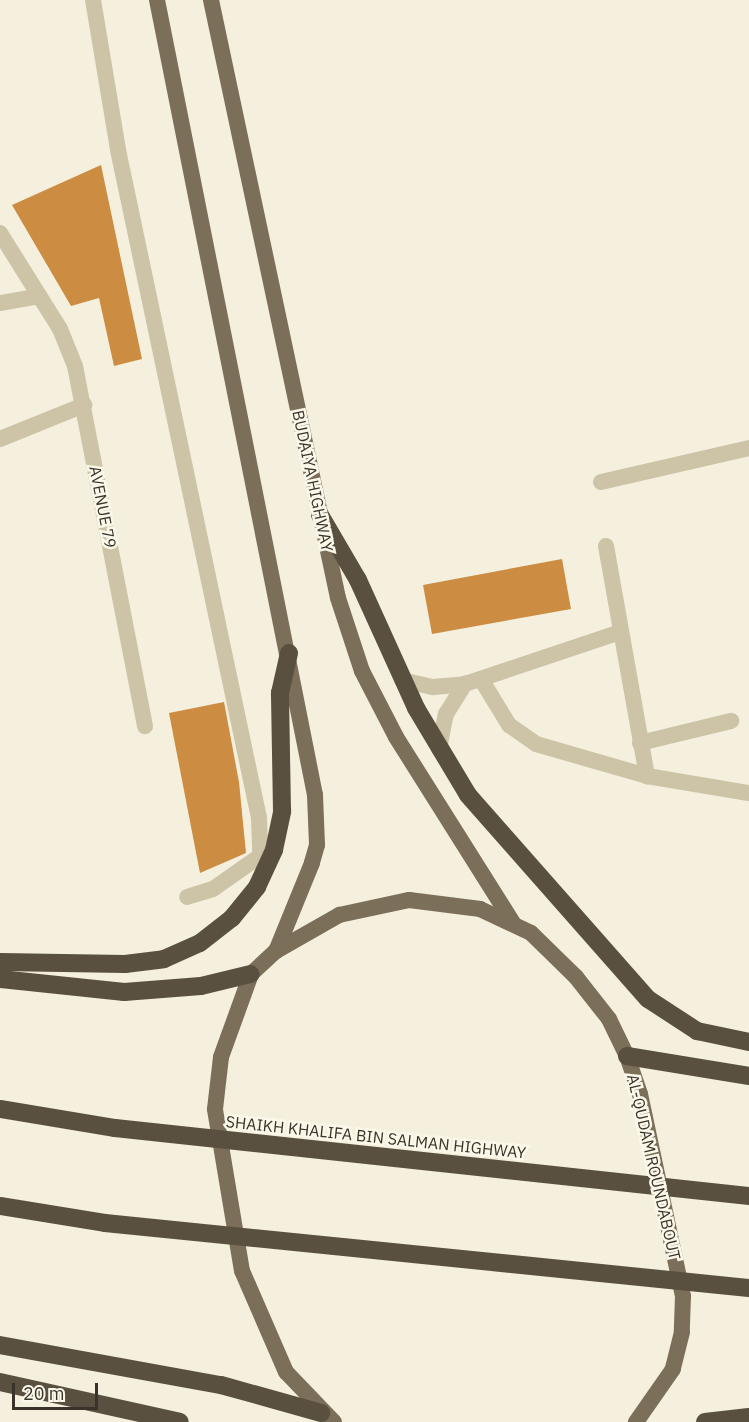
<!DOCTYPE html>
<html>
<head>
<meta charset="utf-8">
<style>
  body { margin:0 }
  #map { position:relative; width:749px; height:1422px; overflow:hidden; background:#f4f0dd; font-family:"IBM Plex Sans",sans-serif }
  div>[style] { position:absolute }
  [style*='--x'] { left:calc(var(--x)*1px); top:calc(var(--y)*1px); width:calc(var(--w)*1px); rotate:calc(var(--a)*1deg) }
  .building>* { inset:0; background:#cc8d43 }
  .service>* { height:16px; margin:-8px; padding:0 8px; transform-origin:8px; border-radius:8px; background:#cdc4a8 }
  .minor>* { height:16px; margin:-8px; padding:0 8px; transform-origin:8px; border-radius:8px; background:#cdc4a8 }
  .primary>* { height:16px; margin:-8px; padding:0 8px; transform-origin:8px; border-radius:8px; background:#7c6f59 }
  .motorway>* { height:18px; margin:-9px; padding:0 9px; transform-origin:9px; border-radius:9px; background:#5a503f }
  .motorway-bridge>* { height:18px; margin:-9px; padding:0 9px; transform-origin:9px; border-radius:9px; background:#5a503f }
  span { translate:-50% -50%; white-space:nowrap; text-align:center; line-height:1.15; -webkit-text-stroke:5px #fbf8ea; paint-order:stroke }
  .street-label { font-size:16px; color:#393329 }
  .scale { position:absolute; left:12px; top:1383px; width:86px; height:27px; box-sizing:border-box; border:3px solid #393329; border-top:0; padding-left:8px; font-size:18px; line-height:21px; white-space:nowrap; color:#393329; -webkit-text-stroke:4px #fbf8ea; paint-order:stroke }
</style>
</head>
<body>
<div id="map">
  <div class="building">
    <i style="clip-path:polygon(101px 165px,142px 359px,114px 366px,99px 298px,71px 306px,12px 205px)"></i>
    <i style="clip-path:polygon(562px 559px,571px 609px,432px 634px,423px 585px)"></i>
    <i style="clip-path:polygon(224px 702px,239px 782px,246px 853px,200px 873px,169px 713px)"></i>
  </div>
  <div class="service">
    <i style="--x:93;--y:0;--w:152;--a:80.5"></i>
    <i style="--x:118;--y:150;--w:683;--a:78.08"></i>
    <i style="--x:259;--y:818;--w:38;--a:88"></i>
    <i style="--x:260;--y:856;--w:57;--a:144.9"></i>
    <i style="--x:213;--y:889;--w:27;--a:163"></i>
    <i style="--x:640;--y:743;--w:94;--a:-13.6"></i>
  </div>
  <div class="minor">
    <i style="--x:0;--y:233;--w:113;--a:58"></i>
    <i style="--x:60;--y:329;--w:40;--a:68"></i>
    <i style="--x:75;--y:366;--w:367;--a:79"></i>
    <i style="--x:0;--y:303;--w:40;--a:-10"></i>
    <i style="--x:0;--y:439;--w:91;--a:-22"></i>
    <i style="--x:601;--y:482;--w:152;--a:-12.9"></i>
    <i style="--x:606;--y:546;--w:234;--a:79.9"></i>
    <i style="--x:481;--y:679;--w:54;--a:58.7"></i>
    <i style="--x:509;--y:725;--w:33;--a:35"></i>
    <i style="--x:536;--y:744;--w:116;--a:16.1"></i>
    <i style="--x:647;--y:776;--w:103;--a:9.5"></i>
    <i style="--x:402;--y:680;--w:32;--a:13"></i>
    <i style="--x:433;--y:687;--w:32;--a:-5"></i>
    <i style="--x:465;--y:684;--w:163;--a:-18.5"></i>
    <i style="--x:439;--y:749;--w:36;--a:-79"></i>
    <i style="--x:446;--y:714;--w:36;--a:-58"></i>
  </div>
  <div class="primary">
    <i style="--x:157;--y:0;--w:811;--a:78.76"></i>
    <i style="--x:315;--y:795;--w:50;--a:87.7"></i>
    <i style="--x:317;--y:845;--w:19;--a:106"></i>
    <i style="--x:312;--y:863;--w:95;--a:112.2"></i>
    <i style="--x:211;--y:0;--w:611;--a:78.01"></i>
    <i style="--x:338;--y:598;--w:77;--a:71.8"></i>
    <i style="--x:362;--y:671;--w:74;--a:62.7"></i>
    <i style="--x:396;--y:737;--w:220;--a:57.8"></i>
    <i style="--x:334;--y:1422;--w:69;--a:-133.8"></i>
    <i style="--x:286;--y:1372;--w:110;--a:-113.5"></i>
    <i style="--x:242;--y:1271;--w:164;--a:-99.5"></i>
    <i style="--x:215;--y:1109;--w:52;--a:-83.4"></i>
    <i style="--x:221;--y:1057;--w:88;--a:-70.1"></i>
    <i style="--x:251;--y:974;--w:34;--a:-43"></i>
    <i style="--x:276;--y:951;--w:73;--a:-29.7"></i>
    <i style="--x:339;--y:915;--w:72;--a:-12.1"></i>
    <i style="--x:409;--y:900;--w:72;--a:7.2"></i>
    <i style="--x:480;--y:909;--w:56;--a:25.2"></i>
    <i style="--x:531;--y:933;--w:63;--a:44.4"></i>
    <i style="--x:576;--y:977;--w:53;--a:51.8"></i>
    <i style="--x:609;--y:1019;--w:41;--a:64.1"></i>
    <i style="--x:627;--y:1056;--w:40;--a:71.1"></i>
    <i style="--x:640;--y:1094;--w:207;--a:78"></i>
    <i style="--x:683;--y:1296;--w:36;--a:92"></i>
    <i style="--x:682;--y:1332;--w:38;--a:104"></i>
    <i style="--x:673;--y:1369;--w:65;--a:124.9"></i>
  </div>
  <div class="motorway">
    <i style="--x:320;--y:515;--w:75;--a:59.7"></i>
    <i style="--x:358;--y:580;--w:141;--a:65.6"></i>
    <i style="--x:416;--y:708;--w:101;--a:59.1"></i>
    <i style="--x:468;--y:795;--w:272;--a:48.6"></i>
    <i style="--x:648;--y:999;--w:59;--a:33.1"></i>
    <i style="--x:697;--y:1031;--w:53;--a:11.9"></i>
    <i style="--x:0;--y:962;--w:125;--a:0.9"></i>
    <i style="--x:125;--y:964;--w:39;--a:-7"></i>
    <i style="--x:164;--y:959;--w:39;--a:-24"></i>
    <i style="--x:200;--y:943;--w:41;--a:-38"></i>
    <i style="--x:232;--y:918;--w:40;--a:-51"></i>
    <i style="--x:257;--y:887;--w:41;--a:-65.3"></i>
    <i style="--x:274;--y:850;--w:40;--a:-78"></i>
    <i style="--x:282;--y:811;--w:118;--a:-91"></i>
    <i style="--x:280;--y:693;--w:41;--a:-77.3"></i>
    <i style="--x:0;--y:979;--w:125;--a:6"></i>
    <i style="--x:124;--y:992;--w:77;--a:-4.5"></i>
    <i style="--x:201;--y:986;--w:51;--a:-13.5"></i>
    <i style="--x:627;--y:1056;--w:124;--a:9.3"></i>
    <i style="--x:0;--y:1109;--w:117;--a:9.4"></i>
    <i style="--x:0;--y:1206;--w:106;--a:9.2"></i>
    <i style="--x:0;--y:1345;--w:225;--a:10.3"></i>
    <i style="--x:221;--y:1385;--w:104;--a:15.6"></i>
    <i style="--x:0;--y:1382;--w:184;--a:12.5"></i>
    <i style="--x:705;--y:1422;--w:44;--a:-6.5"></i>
  </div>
  <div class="motorway-bridge">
    <i style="--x:115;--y:1128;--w:638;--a:6.12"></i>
    <i style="--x:105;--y:1223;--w:647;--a:5.76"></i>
  </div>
  <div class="street-label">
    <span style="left:313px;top:481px;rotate:78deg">BUDAIYA HIGHWAY</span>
    <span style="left:103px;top:507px;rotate:79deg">AVENUE 79</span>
    <span style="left:376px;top:1137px;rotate:6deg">SHAIKH KHALIFA BIN SALMAN HIGHWAY</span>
    <span style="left:654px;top:1167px;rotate:77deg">AL-QUDAM ROUNDABOUT</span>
  </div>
  <div class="scale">20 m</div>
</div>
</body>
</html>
